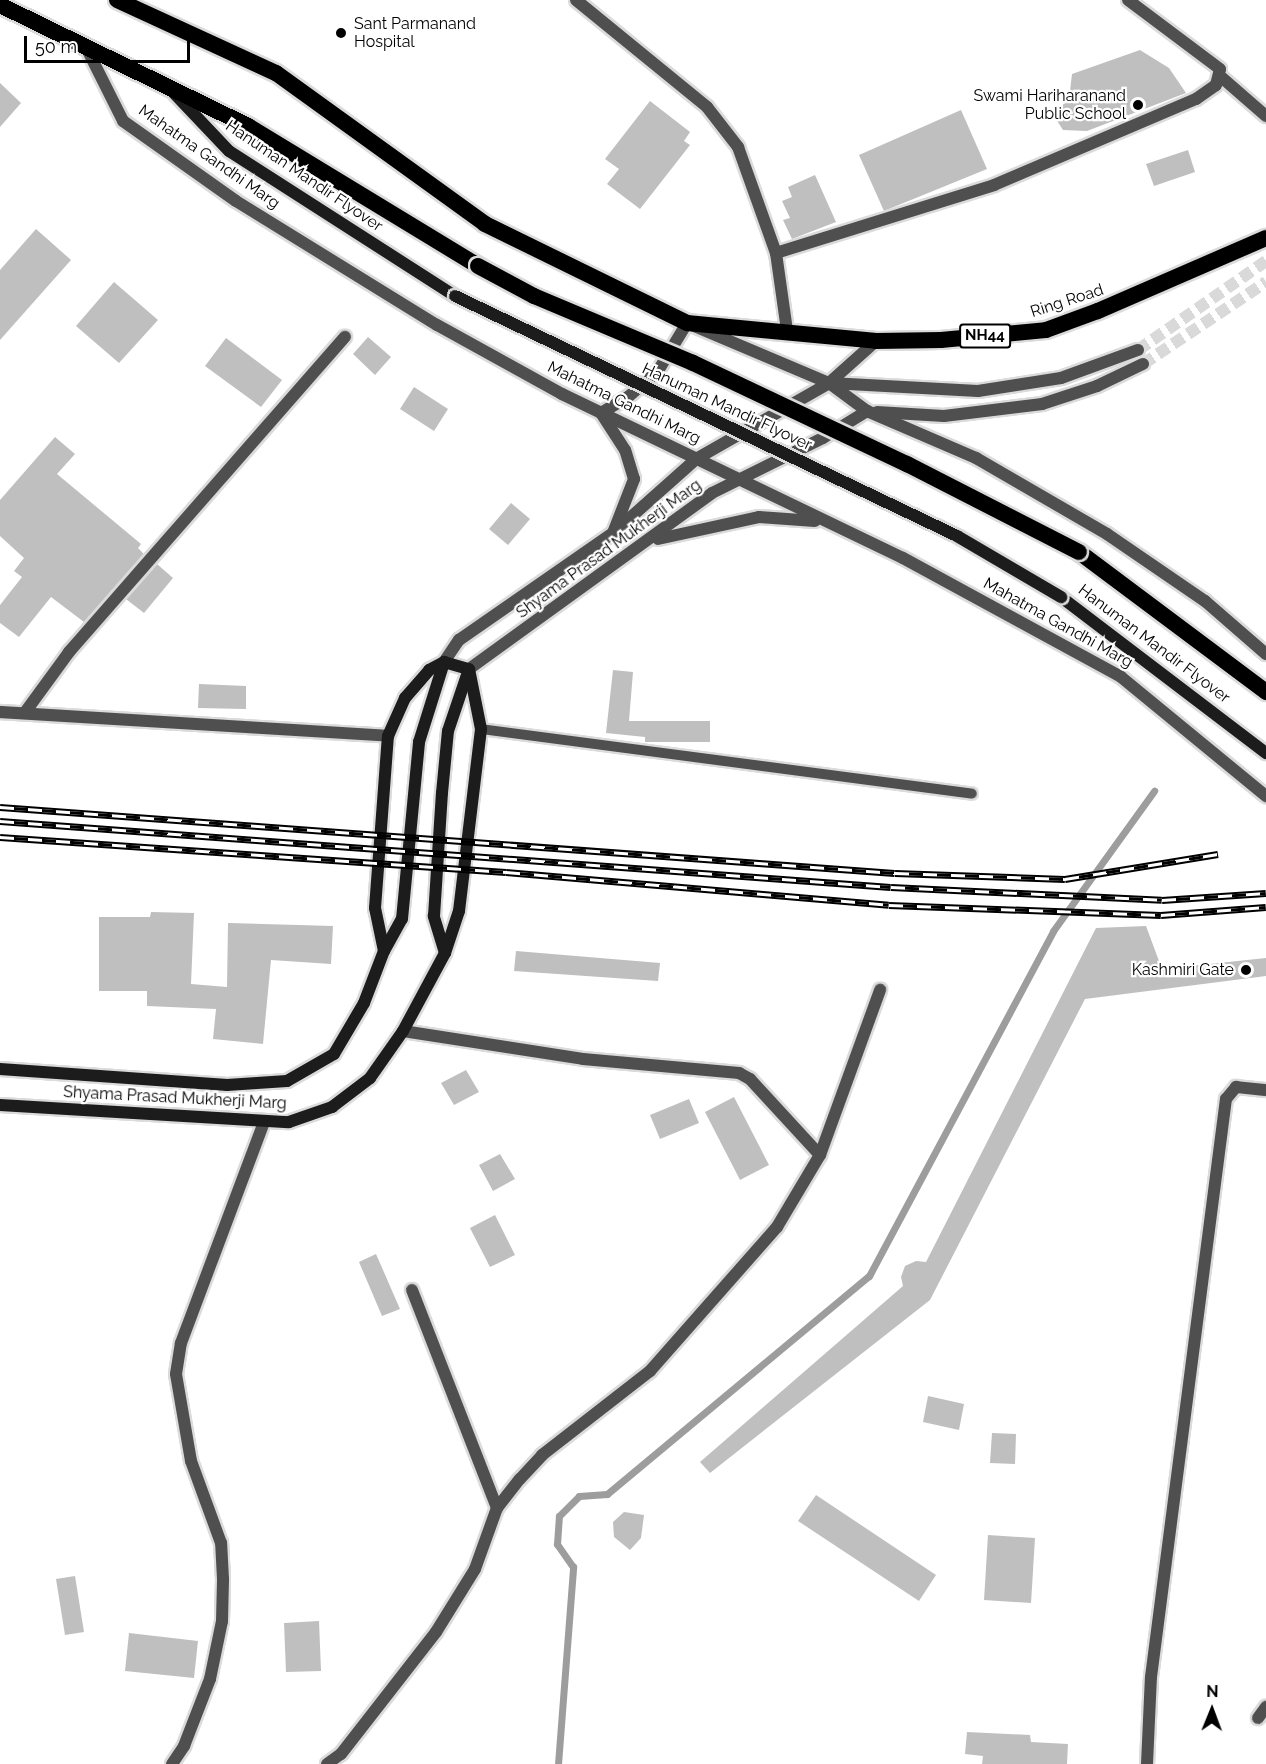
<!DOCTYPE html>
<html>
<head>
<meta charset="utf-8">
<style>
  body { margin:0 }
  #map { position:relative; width:1266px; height:1764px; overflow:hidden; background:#fff; font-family:Raleway,sans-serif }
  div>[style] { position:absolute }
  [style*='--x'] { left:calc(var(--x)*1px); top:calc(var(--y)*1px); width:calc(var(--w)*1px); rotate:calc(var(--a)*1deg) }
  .stream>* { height:7px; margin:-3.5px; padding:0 3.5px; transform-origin:3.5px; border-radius:3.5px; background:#9d9d9d }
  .building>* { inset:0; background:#bfbfbf }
  .tertiary-tunnel>* { height:12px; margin-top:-6px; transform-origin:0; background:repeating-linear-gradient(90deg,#d9d9d9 0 12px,transparent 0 18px) }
  .roads { filter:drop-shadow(2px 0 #dbdbdb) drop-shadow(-2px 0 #dbdbdb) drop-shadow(0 2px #dbdbdb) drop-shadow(0 -2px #dbdbdb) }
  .service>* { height:10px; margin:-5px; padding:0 5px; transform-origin:5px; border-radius:5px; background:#4f4f4f }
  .pedestrian>* { height:12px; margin:-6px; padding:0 6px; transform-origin:6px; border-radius:6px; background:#4f4f4f }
  .minor>* { height:12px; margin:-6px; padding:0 6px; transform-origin:6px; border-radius:6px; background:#4f4f4f }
  .tertiary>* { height:12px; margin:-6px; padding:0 6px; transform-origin:6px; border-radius:6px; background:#4f4f4f }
  .secondary>* { height:12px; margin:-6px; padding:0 6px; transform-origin:6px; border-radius:6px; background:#1c1c1c }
  .trunk>* { height:16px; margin:-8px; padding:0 8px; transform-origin:8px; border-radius:8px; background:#000 }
  .rail>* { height:7px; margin-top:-3.5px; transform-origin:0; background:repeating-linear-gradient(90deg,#fff 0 14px,#000 0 28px); box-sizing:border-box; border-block:2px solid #000 }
  .bridges { filter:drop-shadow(2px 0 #dbdbdb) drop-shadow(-2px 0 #dbdbdb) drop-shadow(0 2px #dbdbdb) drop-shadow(0 -2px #dbdbdb) }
  .secondary-bridge>* { height:12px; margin:-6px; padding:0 6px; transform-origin:6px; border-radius:6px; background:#1c1c1c }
  .trunk-bridge>* { height:16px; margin:-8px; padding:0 8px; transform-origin:8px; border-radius:8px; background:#000 }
  .dots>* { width:16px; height:16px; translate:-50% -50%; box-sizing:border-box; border:3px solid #fff; border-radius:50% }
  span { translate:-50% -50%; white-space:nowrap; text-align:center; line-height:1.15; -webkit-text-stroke:4.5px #fff; paint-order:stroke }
  .shield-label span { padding:2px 4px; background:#fff; border:2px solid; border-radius:4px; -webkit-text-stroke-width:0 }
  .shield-label { font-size:15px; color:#000; font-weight:700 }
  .poi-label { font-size:16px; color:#000 }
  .left { translate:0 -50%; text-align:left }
  .right { translate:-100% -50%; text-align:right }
  .street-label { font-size:16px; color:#000 }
  .north { position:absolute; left:1182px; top:1680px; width:60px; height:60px; -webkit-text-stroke:4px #fff; paint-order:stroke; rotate:1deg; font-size:16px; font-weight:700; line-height:24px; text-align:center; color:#000 }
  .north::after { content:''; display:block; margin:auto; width:21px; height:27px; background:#000; clip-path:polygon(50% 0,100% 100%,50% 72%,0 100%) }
  .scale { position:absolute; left:24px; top:36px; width:166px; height:27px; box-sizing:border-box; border:3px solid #000; border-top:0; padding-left:8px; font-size:18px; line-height:21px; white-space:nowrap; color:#000; -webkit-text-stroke:4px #fff; paint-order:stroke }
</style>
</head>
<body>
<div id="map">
  <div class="stream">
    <i style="--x:558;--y:1764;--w:198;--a:-85.6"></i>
    <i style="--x:573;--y:1567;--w:28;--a:-125"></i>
    <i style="--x:557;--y:1544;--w:28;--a:-86"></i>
    <i style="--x:559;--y:1516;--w:28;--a:-45"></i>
    <i style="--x:579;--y:1496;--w:28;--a:-4"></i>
    <i style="--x:607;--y:1494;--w:341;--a:-39.8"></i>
    <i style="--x:869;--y:1276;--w:391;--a:-61.9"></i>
    <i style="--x:1053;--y:931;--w:173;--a:-54.2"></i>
  </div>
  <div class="building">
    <i style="clip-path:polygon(1140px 50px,1169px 68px,1186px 93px,1087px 131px,1063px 130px,1052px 113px,1069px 100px,1072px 74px)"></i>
    <i style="clip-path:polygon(0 83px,21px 103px,0 127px)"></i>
    <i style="clip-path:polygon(650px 101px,690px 132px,684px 141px,690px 145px,640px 209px,607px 184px,619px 169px,605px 159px)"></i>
    <i style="clip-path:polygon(961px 110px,987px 169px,884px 211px,859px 155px)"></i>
    <i style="clip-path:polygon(1188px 150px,1195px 172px,1154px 186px,1146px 164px)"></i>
    <i style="clip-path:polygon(815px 175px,836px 222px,792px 239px,783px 220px,790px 218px,782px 201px,792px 197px,788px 187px)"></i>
    <i style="clip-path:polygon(36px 229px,71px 260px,0 340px,0 270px)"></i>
    <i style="clip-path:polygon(114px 282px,158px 320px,119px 363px,76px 326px)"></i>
    <i style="clip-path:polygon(368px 337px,391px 357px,375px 375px,353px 354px)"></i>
    <i style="clip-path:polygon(226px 338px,282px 380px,261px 407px,205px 366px)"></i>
    <i style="clip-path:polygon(414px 387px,448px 409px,434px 431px,400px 409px)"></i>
    <i style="clip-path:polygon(55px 437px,75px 454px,57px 474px,141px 544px,138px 548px,144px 554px,84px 622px,51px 597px,19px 637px,0 623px,0 605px,22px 577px,14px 571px,24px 558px,0 536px,0 500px)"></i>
    <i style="clip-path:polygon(511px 503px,530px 519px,508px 545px,489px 529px)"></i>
    <i style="clip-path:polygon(157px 564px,173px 578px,144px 613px,126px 599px)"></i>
    <i style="clip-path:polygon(613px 670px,633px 672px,629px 721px,710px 721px,710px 742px,645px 742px,645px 737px,606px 733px)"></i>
    <i style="clip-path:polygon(199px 684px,246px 686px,246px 709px,198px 708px)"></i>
    <i style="clip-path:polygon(151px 912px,194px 913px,191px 984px,227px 987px,228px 923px,333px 926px,331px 964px,271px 960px,263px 1044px,213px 1039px,216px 1009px,147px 1006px,147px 991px,99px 991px,99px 917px,150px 917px)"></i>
    <i style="clip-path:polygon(1146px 926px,1162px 969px,1266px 958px,1266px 976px,1085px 999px,930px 1300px,710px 1473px,700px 1462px,903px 1286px,901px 1277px,905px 1266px,916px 1261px,926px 1262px,1096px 928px)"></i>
    <i style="clip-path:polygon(516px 951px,660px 963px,658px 981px,514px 971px)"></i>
    <i style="clip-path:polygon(466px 1070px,479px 1092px,454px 1105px,441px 1083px)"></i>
    <i style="clip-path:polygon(734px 1097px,769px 1165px,740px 1180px,705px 1112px)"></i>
    <i style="clip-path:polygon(689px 1099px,699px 1123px,660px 1139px,650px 1115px)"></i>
    <i style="clip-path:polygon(500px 1154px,515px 1179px,493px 1191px,479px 1165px)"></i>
    <i style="clip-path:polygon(495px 1215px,515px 1255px,490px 1267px,470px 1228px)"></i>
    <i style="clip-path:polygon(376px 1254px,400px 1309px,382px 1316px,359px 1262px)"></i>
    <i style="clip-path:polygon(928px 1396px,964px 1404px,959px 1430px,923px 1422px)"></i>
    <i style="clip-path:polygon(992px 1433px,1016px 1434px,1015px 1464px,990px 1463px)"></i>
    <i style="clip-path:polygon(816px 1495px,936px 1575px,919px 1601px,798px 1521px)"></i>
    <i style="clip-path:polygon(624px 1512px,644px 1515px,641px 1538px,630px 1550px,614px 1537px,613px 1522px)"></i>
    <i style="clip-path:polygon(988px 1535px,1035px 1538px,1031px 1603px,984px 1600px)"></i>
    <i style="clip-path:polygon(75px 1576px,84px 1632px,65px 1635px,56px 1579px)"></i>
    <i style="clip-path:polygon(319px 1621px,321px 1671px,286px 1672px,284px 1623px)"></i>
    <i style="clip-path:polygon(129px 1633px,198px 1641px,194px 1678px,125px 1671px)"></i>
    <i style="clip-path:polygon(967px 1732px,1030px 1735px,1031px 1742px,1068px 1744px,1067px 1764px,982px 1764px,983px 1756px,965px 1754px)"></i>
  </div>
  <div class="tertiary-tunnel">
    <i style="--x:1138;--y:350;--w:156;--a:-34.8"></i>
    <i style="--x:1143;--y:364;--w:148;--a:-33.7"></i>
  </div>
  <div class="roads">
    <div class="service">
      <i style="--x:481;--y:729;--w:495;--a:7.5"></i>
    </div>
    <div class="pedestrian">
      <i style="--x:1258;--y:1718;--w:14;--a:-54"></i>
      <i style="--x:1147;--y:1764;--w:87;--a:-87.4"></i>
      <i style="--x:1151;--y:1677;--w:583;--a:-82.61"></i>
      <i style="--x:1226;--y:1099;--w:16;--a:-50"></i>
      <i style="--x:1236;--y:1087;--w:30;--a:6"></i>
    </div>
    <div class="minor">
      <i style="--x:576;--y:0;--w:169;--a:39.2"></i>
      <i style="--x:707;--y:107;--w:51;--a:52.2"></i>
      <i style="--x:738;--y:147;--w:113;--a:70.3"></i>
      <i style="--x:776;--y:253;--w:78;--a:81.9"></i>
      <i style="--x:1220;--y:76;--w:61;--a:41"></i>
      <i style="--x:776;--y:253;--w:228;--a:-17.3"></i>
      <i style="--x:994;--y:185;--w:220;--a:-23.1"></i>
      <i style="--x:1196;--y:99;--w:24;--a:-35"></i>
      <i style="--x:1216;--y:85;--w:16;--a:-76"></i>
      <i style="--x:1220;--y:69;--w:115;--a:-143.1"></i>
      <i style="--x:26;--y:711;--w:73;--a:-53.9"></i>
      <i style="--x:69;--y:652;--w:419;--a:-48.8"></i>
      <i style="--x:0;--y:712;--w:389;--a:3.5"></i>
      <i style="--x:403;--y:1031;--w:182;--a:8.8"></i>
      <i style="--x:583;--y:1059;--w:157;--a:5.1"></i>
      <i style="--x:739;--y:1073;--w:13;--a:29"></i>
      <i style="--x:750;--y:1079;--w:103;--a:47.4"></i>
      <i style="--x:412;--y:1290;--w:234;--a:68.7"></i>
      <i style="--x:172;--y:1764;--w:22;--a:-56"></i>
      <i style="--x:184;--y:1746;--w:72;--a:-68.8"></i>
      <i style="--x:210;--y:1679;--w:59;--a:-78.3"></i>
      <i style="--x:222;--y:1621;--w:42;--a:-88.6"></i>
      <i style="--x:223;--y:1579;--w:36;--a:-93"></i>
      <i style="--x:221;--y:1543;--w:87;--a:-110.1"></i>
      <i style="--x:191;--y:1461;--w:88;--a:-99.8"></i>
      <i style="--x:176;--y:1374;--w:31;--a:-81"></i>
      <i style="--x:181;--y:1343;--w:236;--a:-69.4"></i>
      <i style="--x:327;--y:1764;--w:17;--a:-36"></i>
      <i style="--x:341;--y:1754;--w:155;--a:-52.1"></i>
      <i style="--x:436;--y:1632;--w:74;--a:-58.2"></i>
      <i style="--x:475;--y:1569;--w:65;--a:-70.2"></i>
      <i style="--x:497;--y:1508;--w:37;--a:-52"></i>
      <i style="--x:520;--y:1479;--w:33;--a:-47"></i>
      <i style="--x:542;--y:1455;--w:137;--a:-37.9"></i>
      <i style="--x:650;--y:1371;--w:192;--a:-48.6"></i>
      <i style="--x:777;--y:1227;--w:84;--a:-59.2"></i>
      <i style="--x:820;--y:1155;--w:176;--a:-70"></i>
    </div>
    <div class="tertiary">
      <i style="--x:87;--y:49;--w:80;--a:63.4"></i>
      <i style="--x:123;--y:121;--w:138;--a:35.3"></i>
      <i style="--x:236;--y:201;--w:236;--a:31.7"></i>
      <i style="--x:437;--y:325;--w:143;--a:28.9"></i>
      <i style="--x:562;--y:394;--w:378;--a:25.7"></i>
      <i style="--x:903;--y:558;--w:248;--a:28.6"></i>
      <i style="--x:1121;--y:677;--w:188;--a:39.4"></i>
      <i style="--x:830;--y:383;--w:148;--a:3.1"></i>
      <i style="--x:978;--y:391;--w:84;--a:-8.9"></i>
      <i style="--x:1061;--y:378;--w:82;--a:-20"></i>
      <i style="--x:877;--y:412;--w:67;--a:3.4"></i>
      <i style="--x:944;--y:416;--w:99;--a:-7"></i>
      <i style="--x:1042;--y:404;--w:58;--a:-18.1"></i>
      <i style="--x:1097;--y:386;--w:51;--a:-25.6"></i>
      <i style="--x:613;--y:533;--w:58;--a:-68.7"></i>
      <i style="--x:634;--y:479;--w:30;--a:-107"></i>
      <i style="--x:625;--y:450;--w:44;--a:-123"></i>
      <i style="--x:601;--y:413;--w:31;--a:-31"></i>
      <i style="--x:628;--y:397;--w:40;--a:-41"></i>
      <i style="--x:658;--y:371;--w:56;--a:-58.9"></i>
      <i style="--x:687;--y:323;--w:154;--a:22.9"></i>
      <i style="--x:829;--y:383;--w:47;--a:36.4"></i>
      <i style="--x:867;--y:411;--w:119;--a:23.3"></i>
      <i style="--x:976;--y:458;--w:151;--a:30.1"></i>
      <i style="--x:1107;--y:534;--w:119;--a:34.4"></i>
      <i style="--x:1205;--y:601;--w:81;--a:41"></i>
      <i style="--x:658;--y:539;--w:103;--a:-12.3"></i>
      <i style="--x:759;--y:517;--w:56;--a:4.1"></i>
      <i style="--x:444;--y:662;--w:27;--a:-56"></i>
      <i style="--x:459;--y:640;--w:188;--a:-34.8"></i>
      <i style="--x:613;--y:533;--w:111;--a:-41.7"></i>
      <i style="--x:696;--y:459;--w:153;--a:-29.7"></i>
      <i style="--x:829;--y:383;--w:63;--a:-41.8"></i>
      <i style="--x:469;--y:669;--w:300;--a:-35.9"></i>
      <i style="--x:712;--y:493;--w:124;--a:-26.4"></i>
      <i style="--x:823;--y:438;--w:52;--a:-31.5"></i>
    </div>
    <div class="secondary">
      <i style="--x:174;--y:93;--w:80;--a:46.5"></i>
      <i style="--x:229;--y:151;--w:269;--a:32.7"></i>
      <i style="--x:1061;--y:597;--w:258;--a:37.3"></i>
      <i style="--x:444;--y:662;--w:26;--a:16"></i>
      <i style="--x:384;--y:951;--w:44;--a:-101.8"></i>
      <i style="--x:375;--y:908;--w:172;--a:-85.7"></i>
      <i style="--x:388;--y:736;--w:42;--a:-65.9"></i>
      <i style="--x:405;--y:698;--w:37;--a:-49"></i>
      <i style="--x:429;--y:670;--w:17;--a:-28"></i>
      <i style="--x:445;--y:953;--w:39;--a:-107"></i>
      <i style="--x:434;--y:916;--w:123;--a:-86.3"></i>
      <i style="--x:442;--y:793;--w:62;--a:-84.5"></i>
      <i style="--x:448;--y:731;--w:65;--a:-71.3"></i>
      <i style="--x:0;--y:1069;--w:228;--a:4"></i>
      <i style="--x:227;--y:1085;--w:60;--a:-3.8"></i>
      <i style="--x:287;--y:1081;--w:54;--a:-29.9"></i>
      <i style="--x:334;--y:1054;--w:59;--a:-59.5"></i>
      <i style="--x:364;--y:1003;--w:56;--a:-69"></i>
      <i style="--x:384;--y:951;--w:37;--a:-61"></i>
      <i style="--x:402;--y:919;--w:178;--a:-84.5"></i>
      <i style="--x:419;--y:742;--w:84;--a:-72.6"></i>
      <i style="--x:0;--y:1105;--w:289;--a:3.4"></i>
      <i style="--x:289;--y:1122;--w:46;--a:-19.2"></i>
      <i style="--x:332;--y:1107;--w:48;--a:-37.3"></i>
      <i style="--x:370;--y:1078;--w:57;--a:-54.9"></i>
      <i style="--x:403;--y:1031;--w:89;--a:-61.7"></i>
      <i style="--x:445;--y:953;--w:44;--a:-71.6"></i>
      <i style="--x:459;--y:911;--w:183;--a:-83.1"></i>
      <i style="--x:481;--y:729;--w:61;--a:-101.3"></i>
    </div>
    <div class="trunk">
      <i style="--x:117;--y:0;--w:175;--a:24.7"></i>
      <i style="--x:276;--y:73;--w:258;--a:35.8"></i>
      <i style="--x:485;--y:224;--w:225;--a:26.1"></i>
      <i style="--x:687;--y:323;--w:190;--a:5.4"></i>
      <i style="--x:876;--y:341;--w:65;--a:-0.9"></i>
      <i style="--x:941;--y:340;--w:105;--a:-5.4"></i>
      <i style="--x:1046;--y:330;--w:55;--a:-20.1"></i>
      <i style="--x:1098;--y:311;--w:183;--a:-23.5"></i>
      <i style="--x:0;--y:5;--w:276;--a:26"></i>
      <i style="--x:248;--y:126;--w:269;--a:31.3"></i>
      <i style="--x:1079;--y:552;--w:234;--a:36.8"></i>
    </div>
  </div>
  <div class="rail">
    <i style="--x:0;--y:807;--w:897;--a:4.22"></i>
    <i style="--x:895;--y:873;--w:170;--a:2"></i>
    <i style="--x:1065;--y:879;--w:155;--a:-9.3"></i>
    <i style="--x:0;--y:821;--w:893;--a:4.24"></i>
    <i style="--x:891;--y:887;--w:271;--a:2.7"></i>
    <i style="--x:1162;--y:900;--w:104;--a:-3.9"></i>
    <i style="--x:0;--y:837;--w:507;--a:3.96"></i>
    <i style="--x:506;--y:872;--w:384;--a:4.9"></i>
    <i style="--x:889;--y:905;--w:272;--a:2.1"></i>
    <i style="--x:1161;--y:915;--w:105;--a:-4.4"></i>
  </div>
  <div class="bridges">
    <div class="secondary-bridge">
      <i style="--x:455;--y:296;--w:556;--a:25.55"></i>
      <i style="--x:957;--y:536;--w:121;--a:30.4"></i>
    </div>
    <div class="trunk-bridge">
      <i style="--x:478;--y:266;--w:64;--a:28.2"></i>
      <i style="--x:534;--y:296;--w:173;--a:22.8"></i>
      <i style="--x:693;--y:363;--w:237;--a:25.3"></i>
      <i style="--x:907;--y:464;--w:193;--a:27.1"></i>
    </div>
  </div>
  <div class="dots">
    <i style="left:341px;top:33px;background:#000"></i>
    <i style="left:1138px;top:105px;background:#000"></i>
    <i style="left:1246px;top:970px;background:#000"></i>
  </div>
  <div class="shield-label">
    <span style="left:985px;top:336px">NH44</span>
  </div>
  <div class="poi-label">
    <span class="left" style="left:354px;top:33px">Sant Parmanand<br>Hospital</span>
    <span class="right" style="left:1126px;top:105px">Swami Hariharanand<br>Public School</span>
    <span class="right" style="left:1234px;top:970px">Kashmiri Gate</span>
  </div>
  <div class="street-label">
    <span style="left:209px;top:157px;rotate:35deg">Mahatma Gandhi Marg</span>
    <span style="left:304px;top:176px;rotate:34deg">Hanuman Mandir Flyover</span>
    <span style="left:1067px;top:301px;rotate:-18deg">Ring Road</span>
    <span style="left:624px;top:403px;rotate:26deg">Mahatma Gandhi Marg</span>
    <span style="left:727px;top:407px;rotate:25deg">Hanuman Mandir Flyover</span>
    <span style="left:609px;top:549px;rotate:-36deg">Shyama Prasad Mukherji Marg</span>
    <span style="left:1058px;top:623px;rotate:29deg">Mahatma Gandhi Marg</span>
    <span style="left:1154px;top:644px;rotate:37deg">Hanuman Mandir Flyover</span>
    <span style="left:175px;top:1098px;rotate:3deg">Shyama Prasad Mukherji Marg</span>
  </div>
  <div class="north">N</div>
  <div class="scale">50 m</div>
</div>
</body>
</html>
